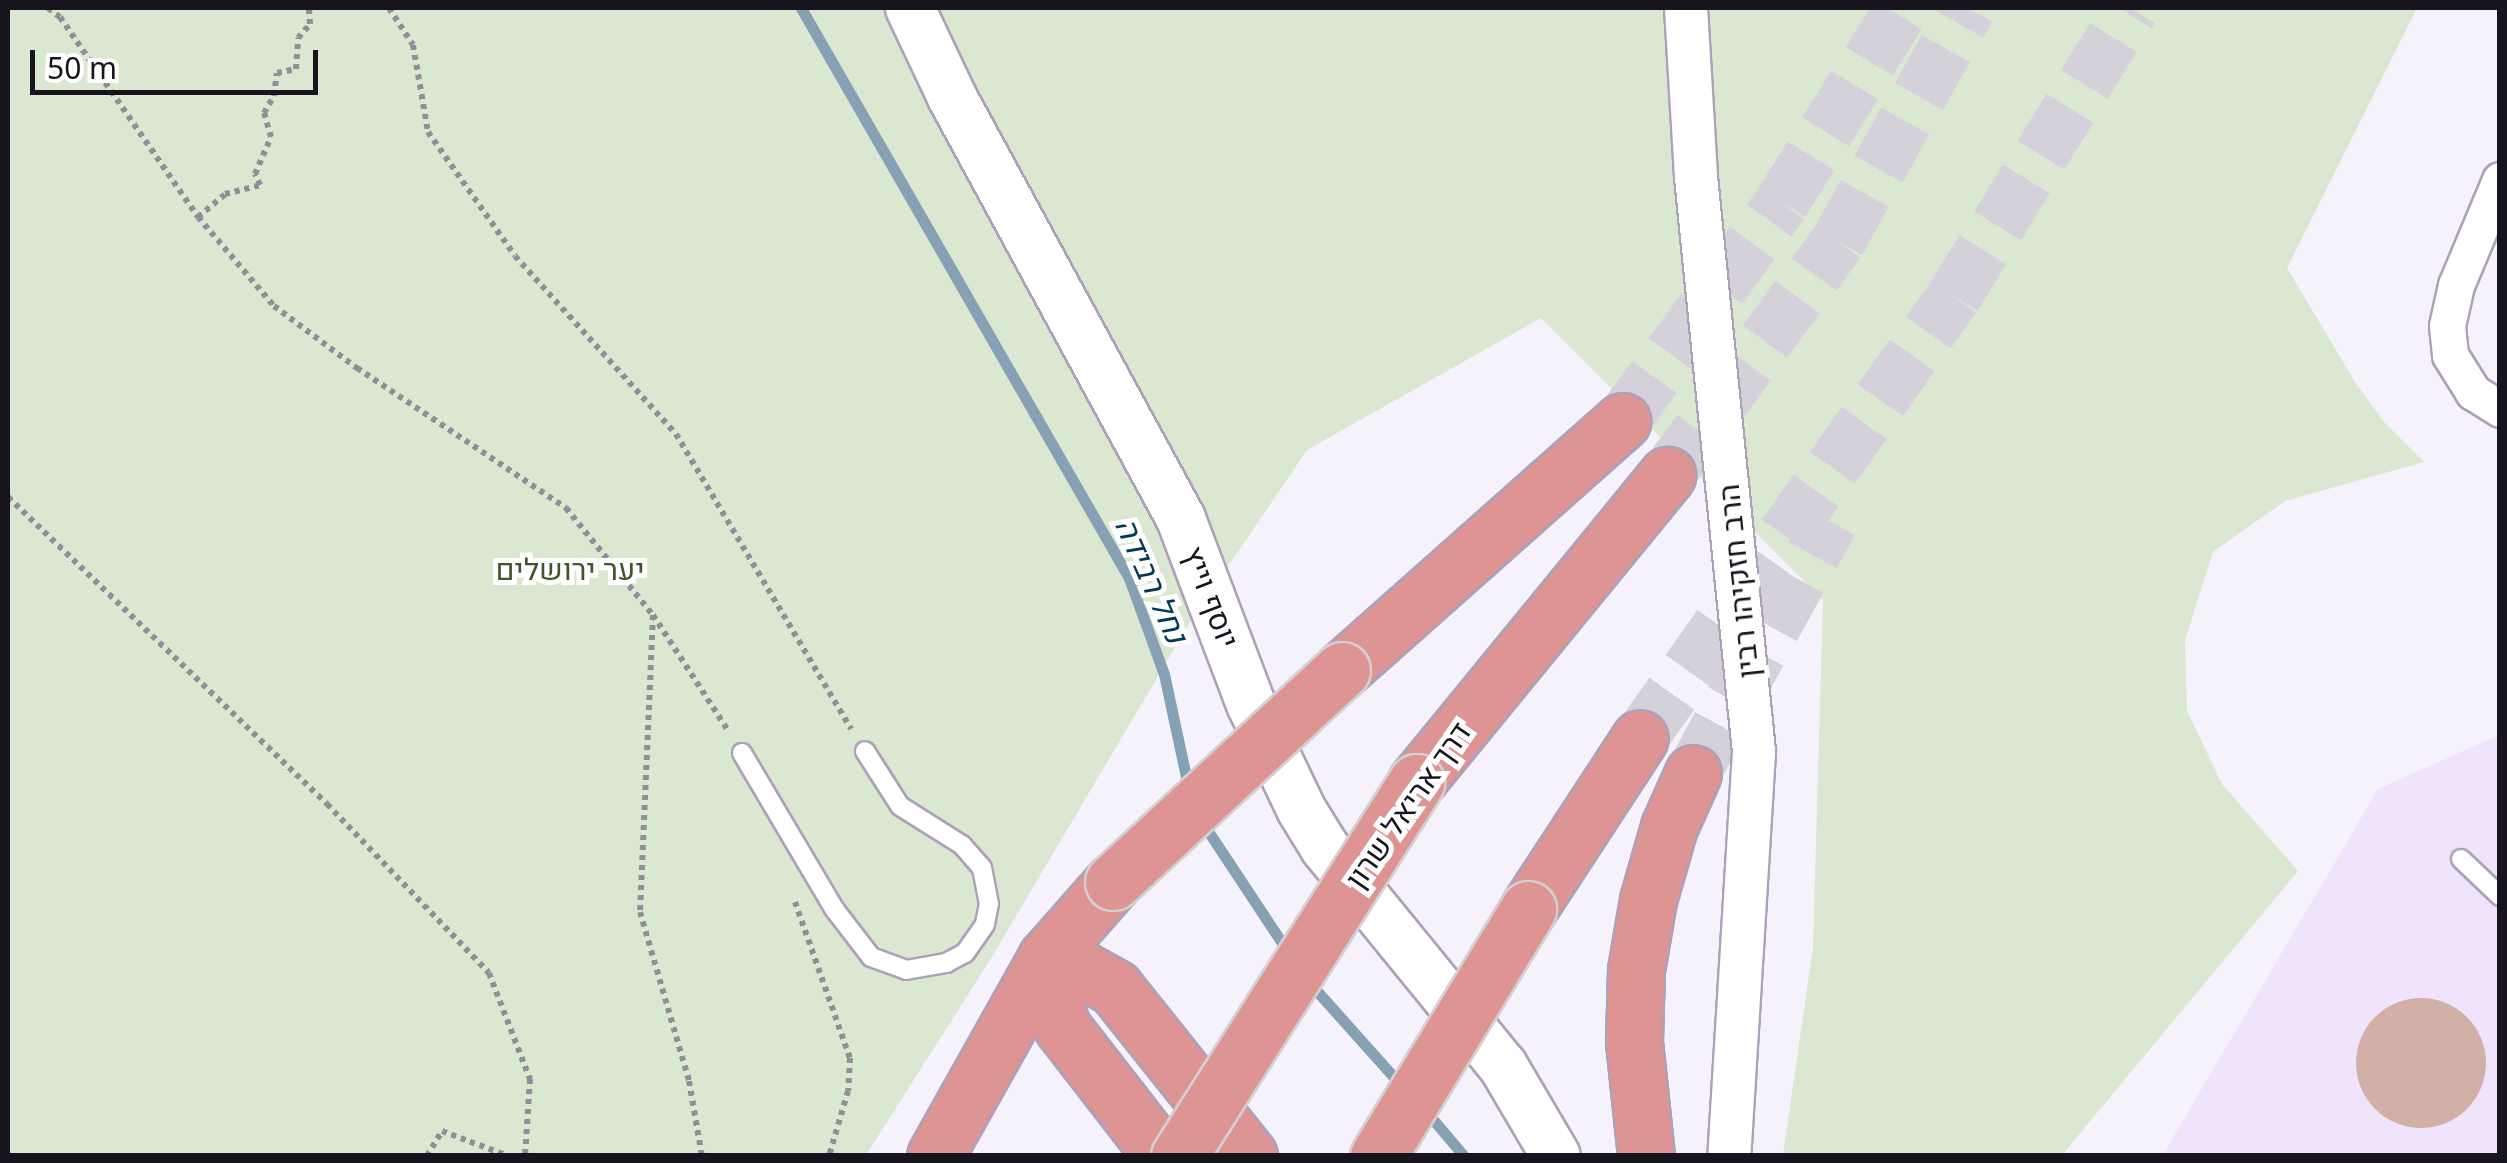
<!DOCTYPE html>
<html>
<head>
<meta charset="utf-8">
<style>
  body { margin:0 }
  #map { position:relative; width:2507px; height:1163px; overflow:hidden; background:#f6f2fc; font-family:"Noto Sans",Heebo,sans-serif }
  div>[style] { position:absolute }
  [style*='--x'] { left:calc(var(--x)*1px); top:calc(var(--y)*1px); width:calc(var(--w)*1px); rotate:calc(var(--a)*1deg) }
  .built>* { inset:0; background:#f0e4fd }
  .green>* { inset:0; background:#dae7d1 }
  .stream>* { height:11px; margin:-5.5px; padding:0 5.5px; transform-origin:5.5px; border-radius:5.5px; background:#86a1b3 }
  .building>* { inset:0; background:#d2b0a8 }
  .round { border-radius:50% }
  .trunk-tunnel>* { height:55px; margin-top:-27.5px; transform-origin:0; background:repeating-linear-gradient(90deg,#d5d1db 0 55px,transparent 0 83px) }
  .path>* { height:6px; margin-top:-3px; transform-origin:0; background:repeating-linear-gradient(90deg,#928e98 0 5px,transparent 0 10px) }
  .roads { filter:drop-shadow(2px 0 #ada1b9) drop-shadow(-2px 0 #ada1b9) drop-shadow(0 2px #ada1b9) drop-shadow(0 -2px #ada1b9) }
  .service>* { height:18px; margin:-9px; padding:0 9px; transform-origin:9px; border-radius:9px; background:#fff }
  .minor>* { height:35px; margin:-17.5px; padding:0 17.5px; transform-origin:17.5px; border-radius:17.5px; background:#fff }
  .tertiary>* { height:42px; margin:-21px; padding:0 21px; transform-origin:21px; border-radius:21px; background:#fff }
  .secondary>* { height:48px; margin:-24px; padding:0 24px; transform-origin:24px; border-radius:24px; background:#fff }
  .trunk>* { height:55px; margin:-27.5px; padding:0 27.5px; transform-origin:27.5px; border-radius:27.5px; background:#de9492 }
  .bridges { filter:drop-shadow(2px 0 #d1d0d2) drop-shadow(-2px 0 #d1d0d2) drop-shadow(0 2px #d1d0d2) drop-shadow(0 -2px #d1d0d2) }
  .trunk-bridge>* { height:55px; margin:-27.5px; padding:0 27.5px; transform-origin:27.5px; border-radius:27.5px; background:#de9492 }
  span { translate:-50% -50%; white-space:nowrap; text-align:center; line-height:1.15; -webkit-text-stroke:10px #fff; paint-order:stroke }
  .park-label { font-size:30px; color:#3f562c }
  .street-label { font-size:30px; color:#18141d }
  .water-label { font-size:32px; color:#003852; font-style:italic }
  .frame { position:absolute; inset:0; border:10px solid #18141d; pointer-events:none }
  .scale { position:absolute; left:30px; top:50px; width:288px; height:45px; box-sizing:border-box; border:5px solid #18141d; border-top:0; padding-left:12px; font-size:30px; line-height:35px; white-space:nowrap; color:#18141d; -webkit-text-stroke:8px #fff; paint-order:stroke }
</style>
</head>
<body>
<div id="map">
  <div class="built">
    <i style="clip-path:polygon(2499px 735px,2499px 1155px,2162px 1156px,2378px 789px)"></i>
  </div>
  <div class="green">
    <i style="clip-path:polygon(8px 8px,2417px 8px,2287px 268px,2355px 382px,2384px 422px,2424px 462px,2285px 501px,2213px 552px,2185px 640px,2187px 711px,2222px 784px,2298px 871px,2062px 1155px,1783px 1155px,1813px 947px,1823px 600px,1541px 318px,1307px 450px,1189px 624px,990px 960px,866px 1155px,8px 1155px)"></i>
  </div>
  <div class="stream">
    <i style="--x:801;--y:8;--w:658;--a:60.08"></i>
    <i style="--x:1129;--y:578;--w:102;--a:70"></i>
    <i style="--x:1164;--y:674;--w:120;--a:77.9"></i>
    <i style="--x:1202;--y:822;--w:156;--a:56.5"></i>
    <i style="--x:1307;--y:980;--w:141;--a:48.2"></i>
    <i style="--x:1424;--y:1109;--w:62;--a:49.6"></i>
  </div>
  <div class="building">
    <i class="round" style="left:2356px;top:998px;width:130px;height:130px"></i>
  </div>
  <div class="trunk-tunnel">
    <i style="--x:1622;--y:421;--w:271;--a:-53.8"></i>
    <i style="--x:1782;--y:202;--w:228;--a:-58.3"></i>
    <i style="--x:1667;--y:475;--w:290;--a:-53.8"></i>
    <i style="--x:1838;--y:241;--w:267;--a:-60.8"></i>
    <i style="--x:1640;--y:738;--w:542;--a:-54.61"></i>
    <i style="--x:1954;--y:296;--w:338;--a:-58.4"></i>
    <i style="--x:1693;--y:773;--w:287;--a:-61.3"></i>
  </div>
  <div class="path">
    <i style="--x:48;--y:8;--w:15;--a:37"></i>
    <i style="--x:60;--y:17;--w:243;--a:55.4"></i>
    <i style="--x:198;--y:217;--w:117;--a:49.5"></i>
    <i style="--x:274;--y:306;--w:104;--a:36.8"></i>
    <i style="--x:357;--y:368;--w:252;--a:33.8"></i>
    <i style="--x:566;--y:508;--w:138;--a:50.9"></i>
    <i style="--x:653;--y:615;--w:140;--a:57"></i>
    <i style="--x:389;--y:8;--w:44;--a:57"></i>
    <i style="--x:413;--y:45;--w:88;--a:80.2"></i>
    <i style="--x:428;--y:132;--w:151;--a:54.9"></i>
    <i style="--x:515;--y:256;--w:240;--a:47.9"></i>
    <i style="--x:676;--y:434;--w:343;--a:59.3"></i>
    <i style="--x:198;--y:217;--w:35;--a:-40"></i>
    <i style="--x:225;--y:194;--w:36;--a:-14"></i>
    <i style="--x:260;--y:185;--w:12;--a:-114"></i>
    <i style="--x:255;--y:174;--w:40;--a:-66.6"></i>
    <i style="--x:271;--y:137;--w:25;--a:-106"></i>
    <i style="--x:264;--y:113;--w:20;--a:-60"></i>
    <i style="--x:274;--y:96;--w:23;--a:-83"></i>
    <i style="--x:277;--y:73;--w:19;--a:-12"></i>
    <i style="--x:296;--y:69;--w:31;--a:-86"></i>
    <i style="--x:298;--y:38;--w:18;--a:-49"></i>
    <i style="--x:310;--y:24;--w:16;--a:-94"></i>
    <i style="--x:8;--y:497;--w:443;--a:43.9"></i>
    <i style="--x:327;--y:804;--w:234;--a:46.2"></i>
    <i style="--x:489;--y:973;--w:114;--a:68.9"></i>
    <i style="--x:530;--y:1079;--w:77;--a:93.7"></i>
    <i style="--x:653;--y:615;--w:297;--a:92.5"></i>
    <i style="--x:640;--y:912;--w:176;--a:73.8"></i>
    <i style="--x:689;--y:1081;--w:76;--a:80.2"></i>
    <i style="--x:795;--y:902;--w:165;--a:70.6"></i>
    <i style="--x:850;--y:1058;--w:33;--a:93"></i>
    <i style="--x:848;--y:1091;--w:68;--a:106.3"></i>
    <i style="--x:427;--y:1156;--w:29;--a:-59"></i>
    <i style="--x:442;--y:1131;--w:71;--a:20.7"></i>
  </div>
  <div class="roads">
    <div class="service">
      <i style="--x:742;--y:753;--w:182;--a:59.4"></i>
      <i style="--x:835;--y:910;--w:59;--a:52.5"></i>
      <i style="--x:871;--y:957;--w:37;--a:20"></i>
      <i style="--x:906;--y:970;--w:41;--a:-9.9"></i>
      <i style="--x:946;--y:963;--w:21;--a:-28"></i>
      <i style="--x:965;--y:953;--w:35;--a:-55"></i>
      <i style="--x:985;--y:924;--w:20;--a:-79"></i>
      <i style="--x:989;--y:904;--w:37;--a:-101"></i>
      <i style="--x:982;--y:868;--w:30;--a:-131"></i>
      <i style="--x:962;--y:845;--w:73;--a:-147.8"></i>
      <i style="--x:900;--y:806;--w:65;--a:-122.5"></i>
      <i style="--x:2461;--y:859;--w:54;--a:43.5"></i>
    </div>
    <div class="minor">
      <i style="--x:2500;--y:180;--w:114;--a:112.7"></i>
      <i style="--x:2456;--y:285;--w:42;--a:102.4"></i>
      <i style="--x:2447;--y:326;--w:29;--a:84"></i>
      <i style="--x:2450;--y:355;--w:44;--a:58.1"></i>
      <i style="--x:2473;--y:392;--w:32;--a:32"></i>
    </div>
    <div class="tertiary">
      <i style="--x:1686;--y:8;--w:169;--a:86.6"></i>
      <i style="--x:1696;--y:177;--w:578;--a:84.24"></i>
      <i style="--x:1754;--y:752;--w:405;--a:93.5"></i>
    </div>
    <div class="secondary">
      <i style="--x:910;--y:8;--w:98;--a:64.7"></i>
      <i style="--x:952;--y:97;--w:480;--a:61.5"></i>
      <i style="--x:1181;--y:519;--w:198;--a:69.3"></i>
      <i style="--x:1251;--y:704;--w:116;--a:64.5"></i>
      <i style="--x:1301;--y:809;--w:46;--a:58.4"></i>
      <i style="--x:1325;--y:848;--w:281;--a:50.8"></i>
      <i style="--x:1503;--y:1066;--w:104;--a:59.5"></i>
    </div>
    <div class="trunk">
      <i style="--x:1342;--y:670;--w:375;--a:-41.6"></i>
      <i style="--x:1416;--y:782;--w:397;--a:-50.7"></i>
      <i style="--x:1528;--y:909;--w:204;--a:-56.8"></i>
      <i style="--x:1046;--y:958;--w:37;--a:17"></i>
      <i style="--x:1081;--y:969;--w:39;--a:29"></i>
      <i style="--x:1115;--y:988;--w:215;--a:51.4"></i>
      <i style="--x:1046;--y:958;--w:24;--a:85"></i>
      <i style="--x:1048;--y:982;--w:47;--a:72.7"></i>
      <i style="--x:1062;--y:1027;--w:163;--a:52.2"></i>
      <i style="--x:935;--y:1156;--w:227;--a:-60.7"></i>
      <i style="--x:1046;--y:958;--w:101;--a:-48.6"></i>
      <i style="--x:1646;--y:1156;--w:116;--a:-96"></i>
      <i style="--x:1634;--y:1041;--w:71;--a:-88.4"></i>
      <i style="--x:1636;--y:970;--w:71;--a:-80.3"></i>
      <i style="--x:1648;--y:900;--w:76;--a:-74"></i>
      <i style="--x:1669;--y:827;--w:59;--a:-66"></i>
    </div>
  </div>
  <div class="bridges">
    <div class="trunk-bridge">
      <i style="--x:1113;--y:882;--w:312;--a:-42.8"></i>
      <i style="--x:1179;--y:1156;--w:443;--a:-57.6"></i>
      <i style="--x:1378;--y:1156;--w:289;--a:-58.7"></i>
    </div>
  </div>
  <div class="park-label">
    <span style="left:570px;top:569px">יער ירושלים</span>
  </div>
  <div class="street-label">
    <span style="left:1738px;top:581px;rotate:-96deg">הרב חזקיהו רבין</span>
    <span style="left:1211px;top:597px;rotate:69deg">יוסף וייץ</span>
    <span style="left:1408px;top:805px;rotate:-55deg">דרך אריאל שרון</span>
  </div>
  <div class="water-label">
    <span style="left:1152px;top:580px;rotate:66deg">נחל רבידה</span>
  </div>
  <div class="frame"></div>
  <div class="scale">50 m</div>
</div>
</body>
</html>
